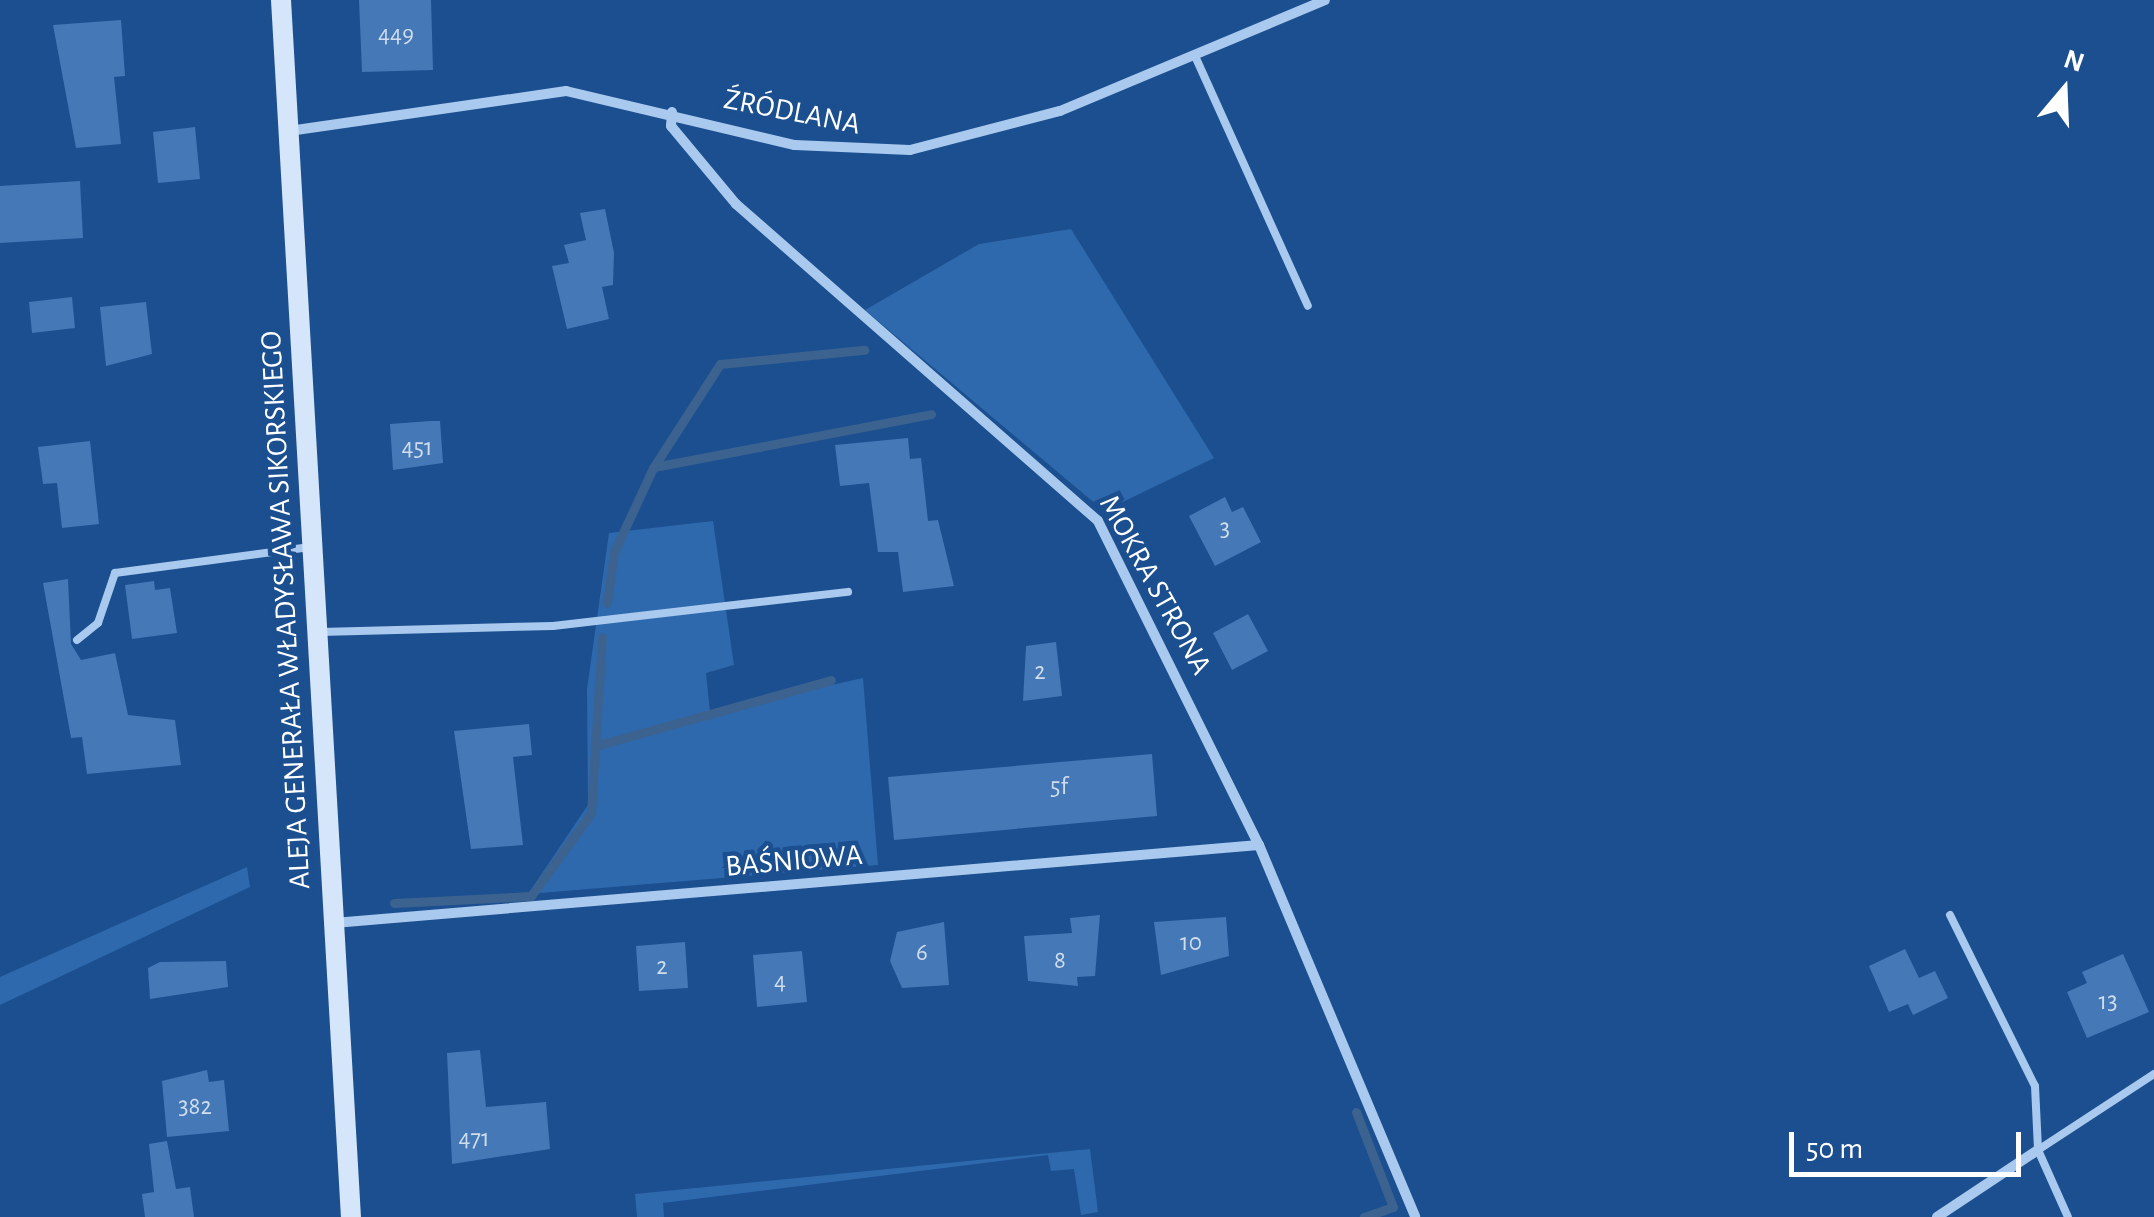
<!DOCTYPE html>
<html>
<head>
<meta charset="utf-8">
<style>
  body { margin:0 }
  #map { position:relative; width:2154px; height:1217px; overflow:hidden; background:#1b4f8f; font-family:"Alegreya Sans",sans-serif }
  div>[style] { position:absolute }
  [style*='--x'] { left:calc(var(--x)*1px); top:calc(var(--y)*1px); width:calc(var(--w)*1px); rotate:calc(var(--a)*1deg) }
  .green>* { inset:0; background:#2e69ad }
  .stream>* { height:9px; margin:-4.5px; padding:0 4.5px; transform-origin:4.5px; border-radius:4.5px; background:#3c6290 }
  .building>* { inset:0; background:#4478b7 }
  .lane>* { height:8px; margin:-4px; padding:0 4px; transform-origin:4px; border-radius:4px; background:#a9c9ee }
  .street>* { height:10px; margin:-5px; padding:0 5px; transform-origin:5px; border-radius:5px; background:#a9c9ee }
  .secondary>* { height:20px; margin:-10px; padding:0 10px; transform-origin:10px; border-radius:10px; background:#d6e6fa }
  span { translate:-50% -50%; white-space:nowrap; text-align:center; line-height:1.15; -webkit-text-stroke:9px #1b4f8f; paint-order:stroke }
  .number-label { font-size:25px; color:#d0dded }
  .number-label span { -webkit-text-stroke-width:0 }
  .street-label { font-size:30px; color:#fff }
  .north { position:absolute; left:2014px; top:40px; width:100px; height:100px; -webkit-text-stroke:8px #1b4f8f; paint-order:stroke; rotate:19deg; font-size:28px; font-weight:700; line-height:40px; text-align:center; color:#fff }
  .north::after { content:''; display:block; margin:auto; width:35px; height:45px; background:#fff; clip-path:polygon(50% 0,100% 100%,50% 72%,0 100%) }
  .scale { position:absolute; left:1789px; top:1132px; width:232px; height:45px; box-sizing:border-box; border:5px solid #fff; border-top:0; padding-left:12px; font-size:30px; line-height:35px; white-space:nowrap; color:#fff; -webkit-text-stroke:8px #1b4f8f; paint-order:stroke }
</style>
</head>
<body>
<div id="map">
  <div class="green">
    <i style="clip-path:polygon(1071px 229px,1214px 458px,1104px 511px,865px 310px,979px 244px)"></i>
    <i style="clip-path:polygon(713px 521px,734px 665px,706px 673px,710px 712px,863px 678px,878px 865px,528px 894px,588px 805px,587px 689px,609px 533px)"></i>
    <i style="clip-path:polygon(247px 867px,250px 887px,0 1005px,0 977px)"></i>
    <i style="clip-path:polygon(1090px 1149px,1098px 1212px,1081px 1215px,1074px 1169px,1051px 1171px,1048px 1155px,663px 1203px,664px 1217px,637px 1217px,635px 1194px)"></i>
  </div>
  <div class="stream">
    <i style="--x:654;--y:467;--w:282;--a:-10.8"></i>
    <i style="--x:607;--y:603;--w:51;--a:-82.2"></i>
    <i style="--x:614;--y:552;--w:93;--a:-65.1"></i>
    <i style="--x:653;--y:468;--w:124;--a:-57.2"></i>
    <i style="--x:720;--y:364;--w:145;--a:-5.6"></i>
    <i style="--x:595;--y:746;--w:245;--a:-15.6"></i>
    <i style="--x:394;--y:903;--w:137;--a:-2.9"></i>
    <i style="--x:531;--y:896;--w:102;--a:-54.1"></i>
    <i style="--x:591;--y:813;--w:176;--a:-86.4"></i>
    <i style="--x:1356;--y:1112;--w:102;--a:68.7"></i>
    <i style="--x:1393;--y:1207;--w:31;--a:161"></i>
  </div>
  <div class="building">
    <i style="clip-path:polygon(359px 0,431px 0,433px 70px,362px 72px)"></i>
    <i style="clip-path:polygon(121px 20px,125px 76px,114px 77px,121px 144px,76px 148px,53px 25px)"></i>
    <i style="clip-path:polygon(195px 127px,200px 179px,158px 183px,153px 132px)"></i>
    <i style="clip-path:polygon(80px 181px,83px 238px,0 243px,0 186px)"></i>
    <i style="clip-path:polygon(605px 209px,614px 253px,613px 285px,602px 287px,609px 319px,567px 329px,552px 266px,569px 263px,564px 245px,586px 240px,580px 213px)"></i>
    <i style="clip-path:polygon(72px 297px,75px 328px,32px 333px,29px 302px)"></i>
    <i style="clip-path:polygon(146px 302px,152px 354px,106px 366px,100px 307px)"></i>
    <i style="clip-path:polygon(430px 421px,440px 421px,443px 463px,393px 470px,390px 424px)"></i>
    <i style="clip-path:polygon(908px 438px,910px 459px,921px 458px,928px 521px,938px 520px,954px 586px,903px 592px,898px 552px,878px 552px,869px 483px,840px 486px,835px 445px)"></i>
    <i style="clip-path:polygon(90px 441px,99px 524px,62px 528px,57px 483px,43px 484px,38px 447px)"></i>
    <i style="clip-path:polygon(1225px 497px,1232px 512px,1243px 507px,1261px 542px,1215px 566px,1189px 516px)"></i>
    <i style="clip-path:polygon(68px 579px,71px 644px,81px 660px,115px 653px,128px 715px,175px 720px,181px 765px,87px 774px,82px 737px,71px 738px,43px 583px)"></i>
    <i style="clip-path:polygon(154px 581px,155px 590px,170px 588px,177px 633px,132px 639px,125px 585px)"></i>
    <i style="clip-path:polygon(1248px 614px,1268px 651px,1232px 670px,1213px 633px)"></i>
    <i style="clip-path:polygon(1056px 642px,1062px 696px,1023px 701px,1026px 646px)"></i>
    <i style="clip-path:polygon(529px 724px,532px 755px,513px 757px,523px 845px,471px 849px,454px 731px)"></i>
    <i style="clip-path:polygon(1152px 754px,1157px 816px,894px 840px,888px 777px)"></i>
    <i style="clip-path:polygon(1100px 915px,1095px 976px,1077px 977px,1078px 986px,1028px 981px,1024px 936px,1072px 933px,1070px 918px)"></i>
    <i style="clip-path:polygon(1226px 917px,1229px 956px,1161px 975px,1154px 922px)"></i>
    <i style="clip-path:polygon(944px 922px,949px 985px,902px 988px,890px 961px,897px 932px)"></i>
    <i style="clip-path:polygon(685px 942px,688px 988px,639px 991px,636px 946px)"></i>
    <i style="clip-path:polygon(1905px 949px,1919px 978px,1935px 971px,1948px 998px,1913px 1015px,1908px 1004px,1889px 1012px,1869px 966px)"></i>
    <i style="clip-path:polygon(802px 951px,807px 1002px,757px 1007px,753px 955px)"></i>
    <i style="clip-path:polygon(2123px 954px,2149px 1012px,2087px 1038px,2067px 992px,2087px 983px,2082px 972px)"></i>
    <i style="clip-path:polygon(226px 961px,228px 987px,150px 999px,148px 968px,160px 962px)"></i>
    <i style="clip-path:polygon(480px 1050px,486px 1107px,546px 1102px,550px 1149px,452px 1164px,447px 1053px)"></i>
    <i style="clip-path:polygon(207px 1070px,209px 1082px,224px 1080px,229px 1131px,167px 1137px,162px 1081px)"></i>
    <i style="clip-path:polygon(167px 1141px,176px 1189px,190px 1187px,194px 1217px,145px 1217px,142px 1194px,154px 1192px,149px 1144px)"></i>
  </div>
  <div class="lane">
    <i style="--x:1195;--y:56;--w:274;--a:65.7"></i>
    <i style="--x:321;--y:632;--w:232;--a:-1.5"></i>
    <i style="--x:553;--y:626;--w:297;--a:-6.6"></i>
    <i style="--x:77;--y:640;--w:27;--a:-39"></i>
    <i style="--x:98;--y:623;--w:53;--a:-71.2"></i>
    <i style="--x:115;--y:573;--w:197;--a:-7.6"></i>
    <i style="--x:1950;--y:915;--w:191;--a:63.6"></i>
    <i style="--x:2035;--y:1086;--w:64;--a:87.3"></i>
    <i style="--x:2038;--y:1150;--w:73;--a:65.9"></i>
    <i style="--x:2038;--y:1150;--w:139;--a:-33.2"></i>
  </div>
  <div class="street">
    <i style="--x:672;--y:112;--w:14;--a:94"></i>
    <i style="--x:671;--y:126;--w:102;--a:50.2"></i>
    <i style="--x:736;--y:204;--w:481;--a:41.2"></i>
    <i style="--x:1098;--y:521;--w:362;--a:63.6"></i>
    <i style="--x:1259;--y:845;--w:403;--a:67.2"></i>
    <i style="--x:289;--y:131;--w:280;--a:-8.2"></i>
    <i style="--x:566;--y:91;--w:235;--a:13.3"></i>
    <i style="--x:795;--y:145;--w:115;--a:2.5"></i>
    <i style="--x:910;--y:150;--w:155;--a:-14.6"></i>
    <i style="--x:1060;--y:111;--w:287;--a:-22.7"></i>
    <i style="--x:334;--y:923;--w:928;--a:-4.82"></i>
    <i style="--x:1937;--y:1217;--w:121;--a:-33.6"></i>
  </div>
  <div class="secondary">
    <i style="--x:281;--y:0;--w:1219;--a:86.71"></i>
  </div>
  <div class="number-label">
    <span style="left:396px;top:35px">449</span>
    <span style="left:417px;top:448px">451</span>
    <span style="left:1225px;top:529px">3</span>
    <span style="left:1040px;top:672px">2</span>
    <span style="left:1059px;top:787px">5f</span>
    <span style="left:1191px;top:943px">10</span>
    <span style="left:922px;top:953px">6</span>
    <span style="left:1060px;top:961px">8</span>
    <span style="left:662px;top:967px">2</span>
    <span style="left:780px;top:982px">4</span>
    <span style="left:2108px;top:1002px">13</span>
    <span style="left:195px;top:1107px">382</span>
    <span style="left:474px;top:1139px">471</span>
  </div>
  <div class="street-label">
    <span style="left:792px;top:112px;rotate:11deg">ŹRÓDLANA</span>
    <span style="left:1155px;top:585px;rotate:61deg">MOKRA STRONA</span>
    <span style="left:286px;top:610px;rotate:-93deg">ALEJA GENERAŁA WŁADYSŁAWA SIKORSKIEGO</span>
    <span style="left:794px;top:861px;rotate:-5deg">BAŚNIOWA</span>
  </div>
  <div class="north">N</div>
  <div class="scale">50 m</div>
</div>
</body>
</html>
